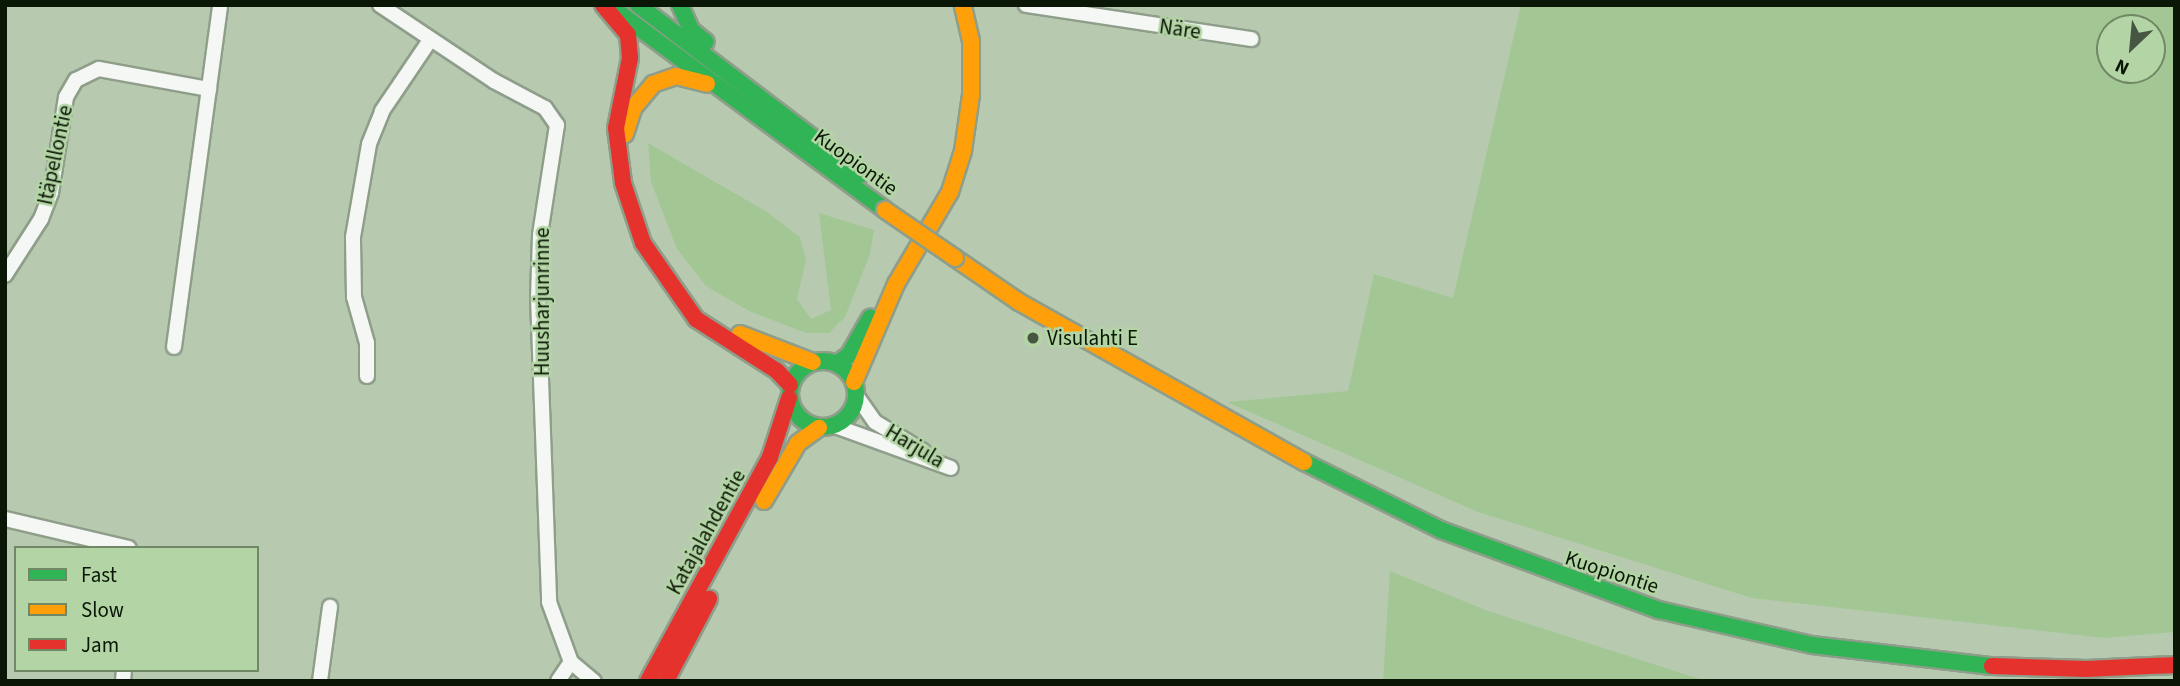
<!DOCTYPE html>
<html>
<head>
<meta charset="utf-8">
<style>
  body { margin:0 }
  #map { position:relative; width:2180px; height:686px; overflow:hidden; background:#b7cab0; font-family:"Source Sans 3",sans-serif }
  div>[style] { position:absolute }
  [style*='--x'] { left:calc(var(--x)*1px); top:calc(var(--y)*1px); width:calc(var(--w)*1px); rotate:calc(var(--a)*1deg) }
  .green>* { inset:0; background:#a3c794 }
  .roads { filter:drop-shadow(2px 0 #8f9e8a) drop-shadow(-2px 0 #8f9e8a) drop-shadow(0 2px #8f9e8a) drop-shadow(0 -2px #8f9e8a) }
  .street>* { height:14px; margin:-7px; padding:0 7px; transform-origin:7px; border-radius:7px; background:#f4f7f3 }
  .fast>* { height:16px; margin:-8px; padding:0 8px; transform-origin:8px; border-radius:8px; background:#30b455 }
  .fast>.ring { margin:-8px; padding:0; box-sizing:content-box; background:none; border:16px solid #30b455; border-radius:50% }
  .slow>* { height:16px; margin:-8px; padding:0 8px; transform-origin:8px; border-radius:8px; background:#ff9f0a }
  .jam>* { height:16px; margin:-8px; padding:0 8px; transform-origin:8px; border-radius:8px; background:#e5322d }
  .bridges { filter:drop-shadow(2px 0 #8f9e8a) drop-shadow(-2px 0 #8f9e8a) drop-shadow(0 2px #8f9e8a) drop-shadow(0 -2px #8f9e8a) }
  .slow-bridge>* { height:16px; margin:-8px; padding:0 8px; transform-origin:8px; border-radius:8px; background:#ff9f0a }
  .dots>* { width:19px; height:19px; translate:-50% -50%; box-sizing:border-box; border:4px solid #b3d4a5; border-radius:50% }
  span { translate:-50% -50%; white-space:nowrap; text-align:center; line-height:1.15; -webkit-text-stroke:5px #b3d4a5; paint-order:stroke }
  .street-label { font-size:21px; color:#0b1706 }
  .poi-label { font-size:21px; color:#0b1706 }
  .left { translate:0 -50%; text-align:left }
  .frame { position:absolute; inset:0; border:7px solid #0b1706; pointer-events:none }
  .legend { position:absolute; left:14px; top:546px; width:245px; height:126px; box-sizing:border-box; background:#b3d4a5; border:2px solid #708865; margin:0; padding:9px 12px; list-style:none; font-size:21px; color:#0b1706 }
  .legend li { display:flex; align-items:center; gap:14px; height:35px }
  .legend b { width:35px; border:2px solid #708865 }
  .north { position:absolute; left:2096px; top:14px; width:70px; height:70px; box-sizing:border-box; background:#b3d4a5; border:2px solid #708865; border-radius:50%; rotate:206deg; font-size:19px; font-weight:700; line-height:28px; text-align:center; color:#0b1706 }
  .north::after { content:''; display:block; margin:auto; width:24px; height:32px; background:#475642; clip-path:polygon(50% 0,100% 100%,50% 72%,0 100%) }
</style>
</head>
<body>
<div id="map">
  <div class="green">
    <i style="clip-path:polygon(evenodd,1521px 5px,2175px 5px,2175px 632px,2104px 638px,1752px 598px,1478px 512px,1227px 402px,1348px 391px,1374px 274px,1453px 298px,1521px 5px,2110px 28px,2152px 28px,2152px 70px,2110px 70px,2110px 28px)"></i>
    <i style="clip-path:polygon(648px 143px,767px 212px,800px 237px,806px 260px,797px 299px,811px 319px,831px 310px,819px 213px,874px 230px,870px 254px,845px 317px,829px 333px,806px 333px,749px 311px,706px 286px,677px 249px,651px 182px)"></i>
    <i style="clip-path:polygon(1390px 571px,1488px 611px,1706px 681px,1383px 681px)"></i>
  </div>
  <div class="roads">
    <div class="street">
      <i style="--x:380;--y:5;--w:137;--a:33.7"></i>
      <i style="--x:494;--y:81;--w:58;--a:27.9"></i>
      <i style="--x:545;--y:108;--w:21;--a:55"></i>
      <i style="--x:557;--y:125;--w:111;--a:98.8"></i>
      <i style="--x:540;--y:235;--w:62;--a:91.8"></i>
      <i style="--x:538;--y:297;--w:305;--a:87.9"></i>
      <i style="--x:549;--y:602;--w:64;--a:69.9"></i>
      <i style="--x:571;--y:662;--w:30;--a:40"></i>
      <i style="--x:1026;--y:5;--w:228;--a:8.6"></i>
      <i style="--x:5;--y:275;--w:67;--a:-57.3"></i>
      <i style="--x:41;--y:219;--w:28;--a:-69"></i>
      <i style="--x:51;--y:193;--w:97;--a:-81.1"></i>
      <i style="--x:66;--y:97;--w:20;--a:-60"></i>
      <i style="--x:76;--y:80;--w:25;--a:-26"></i>
      <i style="--x:99;--y:69;--w:112;--a:10.3"></i>
      <i style="--x:174;--y:347;--w:345;--a:-82.3"></i>
      <i style="--x:367;--y:376;--w:33;--a:-90"></i>
      <i style="--x:367;--y:343;--w:48;--a:-105.8"></i>
      <i style="--x:354;--y:297;--w:60;--a:-91"></i>
      <i style="--x:353;--y:237;--w:94;--a:-80.2"></i>
      <i style="--x:369;--y:144;--w:35;--a:-68"></i>
      <i style="--x:382;--y:111;--w:86;--a:-55.9"></i>
      <i style="--x:856;--y:395;--w:33;--a:55"></i>
      <i style="--x:875;--y:422;--w:56;--a:31.1"></i>
      <i style="--x:835;--y:426;--w:123;--a:19.9"></i>
      <i style="--x:5;--y:519;--w:127;--a:13.2"></i>
      <i style="--x:123;--y:681;--w:11;--a:-85"></i>
      <i style="--x:320;--y:681;--w:75;--a:-82.3"></i>
      <i style="--x:558;--y:681;--w:23;--a:-56"></i>
    </div>
    <div class="fast">
      <i style="--x:638;--y:5;--w:280;--a:37.2"></i>
      <i style="--x:680;--y:5;--w:27;--a:66"></i>
      <i style="--x:691;--y:30;--w:19;--a:39"></i>
      <i style="--x:619;--y:13;--w:331;--a:36.5"></i>
      <i class="ring" style="left:790px;top:361px;width:50px;height:50px"></i>
      <i style="--x:837;--y:364;--w:15;--a:-37"></i>
      <i style="--x:849;--y:355;--w:43;--a:-60.4"></i>
      <i style="--x:1304;--y:462;--w:153;--a:26.4"></i>
      <i style="--x:1441;--y:530;--w:232;--a:20.2"></i>
      <i style="--x:1659;--y:610;--w:157;--a:12.9"></i>
      <i style="--x:1812;--y:645;--w:181;--a:6.7"></i>
    </div>
    <div class="slow">
      <i style="--x:625;--y:134;--w:28;--a:-72"></i>
      <i style="--x:634;--y:107;--w:30;--a:-50"></i>
      <i style="--x:653;--y:84;--w:24;--a:-19"></i>
      <i style="--x:676;--y:76;--w:32;--a:14"></i>
      <i style="--x:955;--y:258;--w:78;--a:34.5"></i>
      <i style="--x:1019;--y:302;--w:327;--a:29.3"></i>
      <i style="--x:740;--y:334;--w:78;--a:21"></i>
      <i style="--x:854;--y:382;--w:107;--a:-66.8"></i>
      <i style="--x:896;--y:284;--w:107;--a:-59.6"></i>
      <i style="--x:950;--y:192;--w:43;--a:-72.4"></i>
      <i style="--x:963;--y:151;--w:57;--a:-81.9"></i>
      <i style="--x:971;--y:95;--w:54;--a:-90"></i>
      <i style="--x:971;--y:41;--w:37;--a:-103"></i>
      <i style="--x:764;--y:501;--w:67;--a:-59.6"></i>
      <i style="--x:798;--y:443;--w:26;--a:-36"></i>
    </div>
    <div class="jam">
      <i style="--x:603;--y:5;--w:39;--a:50"></i>
      <i style="--x:628;--y:35;--w:23;--a:85"></i>
      <i style="--x:630;--y:58;--w:71;--a:101.3"></i>
      <i style="--x:616;--y:128;--w:55;--a:82.7"></i>
      <i style="--x:623;--y:183;--w:63;--a:71.6"></i>
      <i style="--x:643;--y:243;--w:93;--a:55.1"></i>
      <i style="--x:696;--y:319;--w:96;--a:32.7"></i>
      <i style="--x:777;--y:371;--w:19;--a:47"></i>
      <i style="--x:1992;--y:666;--w:94;--a:1.8"></i>
      <i style="--x:2086;--y:669;--w:89;--a:-2.6"></i>
      <i style="--x:648;--y:681;--w:255;--a:-61.4"></i>
      <i style="--x:770;--y:457;--w:62;--a:-72.1"></i>
      <i style="--x:666;--y:681;--w:93;--a:-62.3"></i>
    </div>
  </div>
  <div class="bridges">
    <div class="slow-bridge">
      <i style="--x:885;--y:210;--w:85;--a:34.4"></i>
    </div>
  </div>
  <div class="dots">
    <i style="left:1033px;top:338px;background:#475642"></i>
  </div>
  <div class="street-label">
    <span style="left:1180px;top:29px;rotate:8deg">Näre</span>
    <span style="left:55px;top:155px;rotate:-78deg">Itäpellontie</span>
    <span style="left:856px;top:162px;rotate:36deg">Kuopiontie</span>
    <span style="left:542px;top:302px;rotate:-90deg">Huusharjunrinne</span>
    <span style="left:915px;top:446px;rotate:31deg">Harjula</span>
    <span style="left:706px;top:532px;rotate:-61deg">Katajalahdentie</span>
    <span style="left:1612px;top:572px;rotate:18deg">Kuopiontie</span>
  </div>
  <div class="poi-label">
    <span class="left" style="left:1047px;top:338px">Visulahti E</span>
  </div>
  <div class="frame"></div>
  <ul class="legend">
  <li><b style="height:9px;background:#30b455"></b>Fast</li>
  <li><b style="height:9px;background:#ff9f0a"></b>Slow</li>
  <li><b style="height:9px;background:#e5322d"></b>Jam</li>
  </ul>
  <div class="north">N</div>
</div>
</body>
</html>
